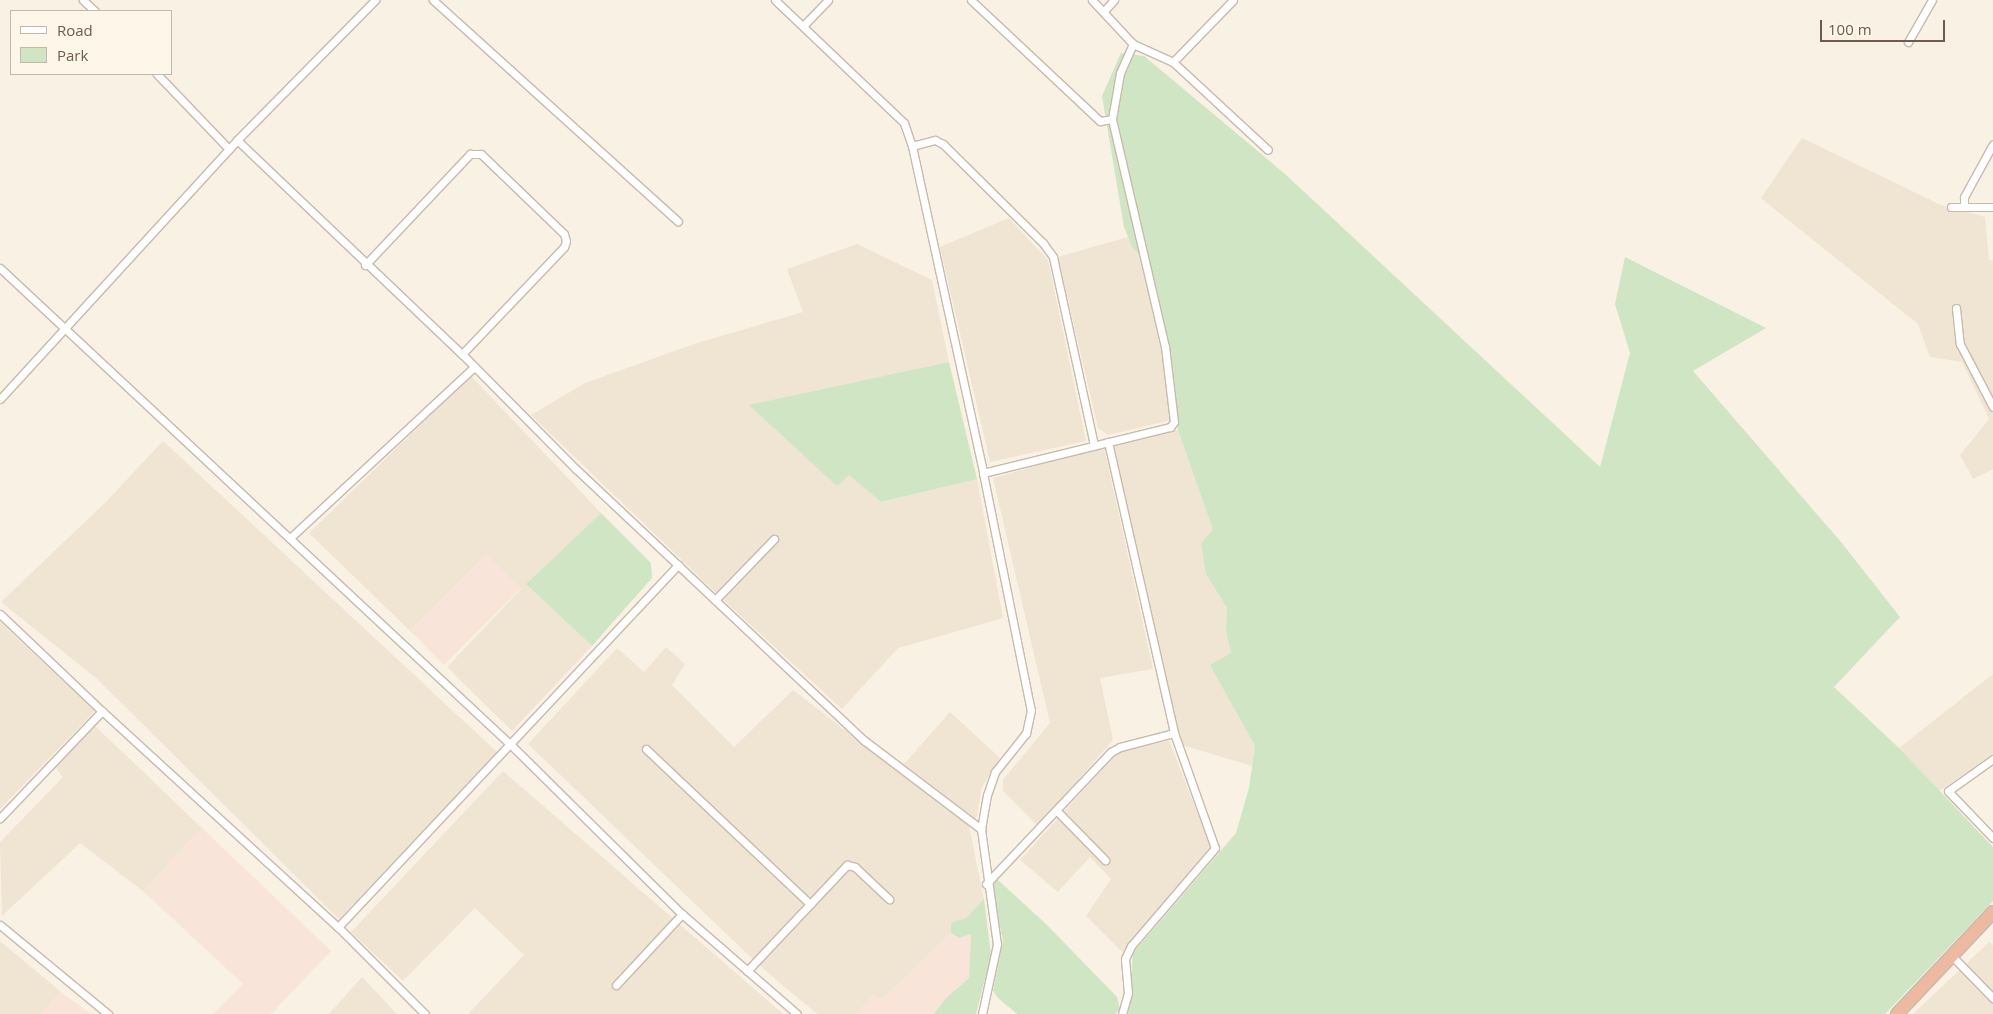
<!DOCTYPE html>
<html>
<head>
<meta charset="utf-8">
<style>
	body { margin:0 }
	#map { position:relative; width:1993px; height:1014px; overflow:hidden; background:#f9f2e4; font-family:"Open Sans",sans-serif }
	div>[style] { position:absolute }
	.residential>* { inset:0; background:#f0e4d3 }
	.commercial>* { inset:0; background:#f8e4d9; transform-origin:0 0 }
	.green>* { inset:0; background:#cfe5c4 }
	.roads { filter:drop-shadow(1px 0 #c8baac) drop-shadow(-1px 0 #c8baac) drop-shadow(0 1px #c8baac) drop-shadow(0 -1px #c8baac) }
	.street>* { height:7px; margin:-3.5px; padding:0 3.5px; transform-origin:3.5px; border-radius:3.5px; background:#fff }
	.highway>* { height:12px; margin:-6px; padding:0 6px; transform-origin:6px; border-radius:6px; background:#edbaa1 }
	span { translate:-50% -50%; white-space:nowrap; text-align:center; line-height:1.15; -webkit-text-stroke:4px #fdf6e9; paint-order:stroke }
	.legend { position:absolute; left:10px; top:10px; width:162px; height:65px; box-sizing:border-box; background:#fdf6e9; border:1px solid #c4b8ab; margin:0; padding:6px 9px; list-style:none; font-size:15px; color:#6e5b4d }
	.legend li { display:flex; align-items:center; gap:10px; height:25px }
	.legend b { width:25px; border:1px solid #c4b8ab }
	.scale { position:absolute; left:1820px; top:20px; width:125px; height:22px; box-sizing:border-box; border:2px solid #6e5b4d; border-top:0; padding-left:6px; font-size:15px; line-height:18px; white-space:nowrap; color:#6e5b4d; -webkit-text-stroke:4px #fdf6e9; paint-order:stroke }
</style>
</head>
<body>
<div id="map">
	<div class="residential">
		<i style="clip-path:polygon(1802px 138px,1941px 205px,1985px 217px,1989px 260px,1993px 261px,1993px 469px,1973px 479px,1960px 455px,1989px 419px,1962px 362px,1930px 357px,1918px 324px,1761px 198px)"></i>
		<i style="clip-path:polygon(1009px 218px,1048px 260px,1086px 441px,990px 462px,940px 247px)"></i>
		<i style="clip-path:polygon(1128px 237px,1132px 247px,1150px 266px,1168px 344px,1176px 419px,1108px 435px,1098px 428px,1058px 257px)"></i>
		<i style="clip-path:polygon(857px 244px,932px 280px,949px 362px,905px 372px,837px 486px,849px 474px,881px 502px,977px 479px,1003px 618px,898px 648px,842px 709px,715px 592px,531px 415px,585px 383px,694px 344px,803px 312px,787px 269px)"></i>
		<i style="clip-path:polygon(471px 376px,601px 513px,526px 584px,592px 646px,512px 731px,447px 667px,521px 589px,486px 555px,412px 633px,309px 533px)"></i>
		<i style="clip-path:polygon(1178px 430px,1213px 530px,1206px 574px,1227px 608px,1226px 631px,1231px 653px,1210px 665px,1255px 746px,1252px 766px,1182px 745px,1173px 709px,1114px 445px)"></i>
		<i style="clip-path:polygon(163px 441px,498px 753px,339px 919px,96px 678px,1px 602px,105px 503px)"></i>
		<i style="clip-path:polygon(1104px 447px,1153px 669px,1100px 678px,1113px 740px,1038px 826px,1003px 791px,1003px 780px,1050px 723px,993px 478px)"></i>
		<i style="clip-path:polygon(0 622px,95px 711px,0 809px)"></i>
		<i style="clip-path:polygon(666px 647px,685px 664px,672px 685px,734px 747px,793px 690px,969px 826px,984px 899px,966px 918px,952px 923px,951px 933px,881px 1000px,874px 995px,856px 1014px,817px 1014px,760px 966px,528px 744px,617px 648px,644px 672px)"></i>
		<i style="clip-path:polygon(1993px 674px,1993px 754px,1939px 791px,1899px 748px)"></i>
		<i style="clip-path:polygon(950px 712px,1000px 758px,982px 787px,976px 819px,904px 764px)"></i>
		<i style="clip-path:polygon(95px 726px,202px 828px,143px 891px,80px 843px,2px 916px,0 842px,63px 777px,54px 766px)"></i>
		<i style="clip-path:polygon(1169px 741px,1211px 847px,1123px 953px,1086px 916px,1111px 879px,1090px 857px,1058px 892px,1020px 860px,1120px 750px)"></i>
		<i style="clip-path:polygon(503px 771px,783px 1014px,468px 1014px,524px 955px,475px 908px,403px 981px,351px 932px)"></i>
		<i style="clip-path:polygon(0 941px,61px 992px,41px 1014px,0 1014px)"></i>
		<i style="clip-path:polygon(1989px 942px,1993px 945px,1993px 1014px,1913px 1014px)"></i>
		<i style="clip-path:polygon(362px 977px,397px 1014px,329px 1014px)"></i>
	</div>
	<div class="commercial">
		<i style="left:486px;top:554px;width:49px;height:108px;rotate:45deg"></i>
		<i style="clip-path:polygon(202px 828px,331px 951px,271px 1014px,213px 1014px,243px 984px,143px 891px)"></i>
		<i style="clip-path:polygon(951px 933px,959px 938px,971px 933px,969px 978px,945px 999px,934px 1014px,856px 1014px,874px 995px,881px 1000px)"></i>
		<i style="clip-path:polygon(61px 992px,91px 1014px,41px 1014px)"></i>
	</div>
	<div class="green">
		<i style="clip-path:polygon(1121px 53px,1144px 56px,1285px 174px,1600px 467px,1630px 353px,1615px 304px,1625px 257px,1766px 328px,1693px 371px,1841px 542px,1900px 617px,1834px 687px,1899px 748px,1993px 847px,1993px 901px,1885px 1014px,1128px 1014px,1133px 953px,1236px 833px,1249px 788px,1255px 746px,1210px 665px,1231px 653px,1226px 631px,1227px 608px,1206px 574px,1201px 543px,1213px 530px,1178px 430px,1168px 344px,1150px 266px,1132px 247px,1124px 227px,1102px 96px)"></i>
		<i style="clip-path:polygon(949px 362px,977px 479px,881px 502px,849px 475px,837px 486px,749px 405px)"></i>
		<i style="clip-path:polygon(601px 513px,651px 563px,652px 578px,592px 646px,526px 584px)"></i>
		<i style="clip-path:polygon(997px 879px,1046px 924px,1117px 997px,1120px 1009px,1115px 1014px,1017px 1014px,998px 998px,993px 991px,1003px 940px,990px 886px)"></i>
		<i style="clip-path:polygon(984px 899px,991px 955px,976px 1014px,934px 1014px,945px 999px,969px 978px,971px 934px,959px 938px,951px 933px,951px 923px,966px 918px)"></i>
	</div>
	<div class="roads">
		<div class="street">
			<i style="left:83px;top:0;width:16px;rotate:43deg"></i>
			<i style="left:433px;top:0;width:330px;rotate:42.1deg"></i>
			<i style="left:775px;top:0;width:178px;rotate:43.6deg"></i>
			<i style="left:904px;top:123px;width:24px;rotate:71deg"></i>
			<i style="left:912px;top:146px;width:335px;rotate:77.7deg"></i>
			<i style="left:983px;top:473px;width:242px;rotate:78.6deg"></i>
			<i style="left:1031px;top:710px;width:24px;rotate:102deg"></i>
			<i style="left:1026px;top:733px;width:50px;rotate:128.5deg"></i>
			<i style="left:995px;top:772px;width:24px;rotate:109deg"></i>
			<i style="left:987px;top:795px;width:35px;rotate:100deg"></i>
			<i style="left:981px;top:829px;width:116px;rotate:82.1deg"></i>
			<i style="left:997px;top:944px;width:72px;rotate:102.1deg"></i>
			<i style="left:971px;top:0;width:177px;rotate:43.2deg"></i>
			<i style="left:1100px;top:121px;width:12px;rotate:-9deg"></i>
			<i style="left:1092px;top:0;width:60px;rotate:47deg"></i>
			<i style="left:1133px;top:44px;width:44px;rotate:24.2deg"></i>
			<i style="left:1173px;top:62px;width:129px;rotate:42.8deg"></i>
			<i style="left:1104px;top:11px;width:15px;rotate:-48deg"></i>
			<i style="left:803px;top:26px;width:36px;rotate:-46deg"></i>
			<i style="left:1908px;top:42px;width:48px;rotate:-60.3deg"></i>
			<i style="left:1173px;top:62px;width:86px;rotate:-45.9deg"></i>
			<i style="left:157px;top:74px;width:104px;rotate:46.2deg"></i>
			<i style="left:237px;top:140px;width:311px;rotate:43.6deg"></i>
			<i style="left:462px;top:354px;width:162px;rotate:45.3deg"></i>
			<i style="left:576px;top:469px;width:397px;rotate:43.3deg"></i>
			<i style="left:865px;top:741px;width:146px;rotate:37.2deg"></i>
			<i style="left:912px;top:146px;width:24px;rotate:-15deg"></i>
			<i style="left:935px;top:140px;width:9px;rotate:27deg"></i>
			<i style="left:943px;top:144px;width:141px;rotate:44.7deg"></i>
			<i style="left:1043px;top:243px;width:17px;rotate:54deg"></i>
			<i style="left:1053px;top:257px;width:192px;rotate:77.7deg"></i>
			<i style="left:1964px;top:206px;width:9px;rotate:-90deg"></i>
			<i style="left:1964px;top:197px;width:60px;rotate:-61.3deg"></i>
			<i style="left:1951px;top:207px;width:42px"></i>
			<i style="left:365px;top:265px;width:153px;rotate:-46.6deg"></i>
			<i style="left:470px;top:154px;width:11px"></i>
			<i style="left:481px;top:154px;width:115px;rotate:43.9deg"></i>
			<i style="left:564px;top:234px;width:7px;rotate:74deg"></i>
			<i style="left:566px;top:241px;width:6px;rotate:108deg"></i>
			<i style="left:564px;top:247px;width:148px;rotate:133.6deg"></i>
			<i style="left:0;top:268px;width:699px;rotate:43.03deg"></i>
			<i style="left:511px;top:745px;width:240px;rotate:44.7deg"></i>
			<i style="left:682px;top:914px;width:152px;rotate:41deg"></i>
			<i style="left:1956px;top:308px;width:36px;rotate:84deg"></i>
			<i style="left:1960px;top:344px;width:71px;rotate:62.4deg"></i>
			<i style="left:0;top:399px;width:351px;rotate:-47.5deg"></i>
			<i style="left:237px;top:140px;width:197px;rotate:-45.4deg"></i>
			<i style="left:1108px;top:442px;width:298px;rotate:77.2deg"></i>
			<i style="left:1174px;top:733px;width:122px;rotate:70.4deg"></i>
			<i style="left:1215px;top:848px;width:129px;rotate:130.6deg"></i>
			<i style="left:1131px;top:946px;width:14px;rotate:115deg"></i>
			<i style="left:1125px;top:959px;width:34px;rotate:85deg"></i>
			<i style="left:1128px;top:993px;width:22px;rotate:106deg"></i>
			<i style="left:983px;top:473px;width:193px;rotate:-13.8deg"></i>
			<i style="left:1170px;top:427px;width:6px;rotate:-51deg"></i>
			<i style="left:1174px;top:422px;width:76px;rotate:-96.8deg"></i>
			<i style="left:1165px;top:347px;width:234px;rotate:-103.1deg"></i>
			<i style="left:1112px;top:119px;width:47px;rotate:-80.1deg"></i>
			<i style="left:1120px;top:73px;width:32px;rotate:-66deg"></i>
			<i style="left:290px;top:538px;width:250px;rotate:-42.9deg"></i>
			<i style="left:715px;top:600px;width:85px;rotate:-46deg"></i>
			<i style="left:0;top:614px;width:141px;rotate:43.6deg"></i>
			<i style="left:102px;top:711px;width:148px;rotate:133.6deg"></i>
			<i style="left:102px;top:711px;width:320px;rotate:42.5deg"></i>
			<i style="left:338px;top:927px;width:123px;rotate:45deg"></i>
			<i style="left:646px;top:749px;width:226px;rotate:43.4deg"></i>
			<i style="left:1993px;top:759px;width:55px;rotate:144.6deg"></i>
			<i style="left:1948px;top:791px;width:65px;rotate:46.2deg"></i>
			<i style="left:1057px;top:811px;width:69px;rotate:45.6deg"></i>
			<i style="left:986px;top:884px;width:182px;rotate:-46.6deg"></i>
			<i style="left:1111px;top:752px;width:10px;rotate:-29deg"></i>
			<i style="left:1120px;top:747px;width:56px;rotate:-14.5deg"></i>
			<i style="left:0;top:925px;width:140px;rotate:39.5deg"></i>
			<i style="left:338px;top:927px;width:497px;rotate:-46.8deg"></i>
			<i style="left:1952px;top:956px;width:59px;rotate:45.7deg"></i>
			<i style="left:747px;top:971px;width:146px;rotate:-46.7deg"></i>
			<i style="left:847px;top:865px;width:8px;rotate:14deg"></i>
			<i style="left:855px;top:867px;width:47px;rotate:43.3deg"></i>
			<i style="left:616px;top:985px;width:97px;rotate:-47.1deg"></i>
		</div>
		<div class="highway">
			<i style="left:1897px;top:1014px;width:140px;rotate:-46.7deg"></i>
		</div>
	</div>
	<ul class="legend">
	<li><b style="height:6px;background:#fff"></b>Road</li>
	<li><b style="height:14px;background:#cfe5c4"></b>Park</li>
	</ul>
	<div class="scale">100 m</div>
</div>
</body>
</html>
